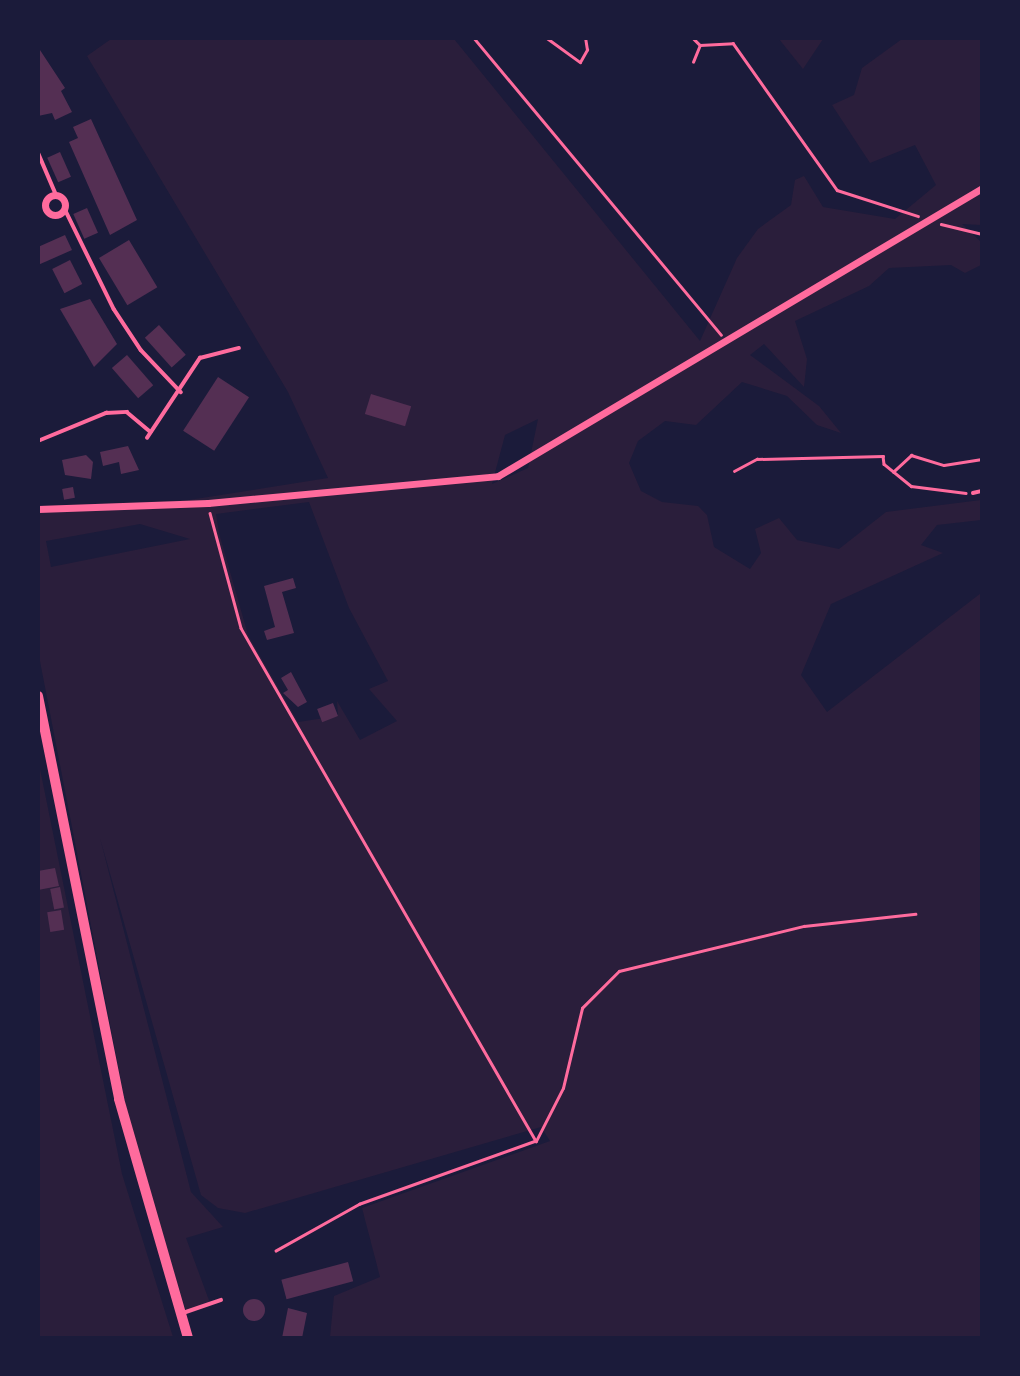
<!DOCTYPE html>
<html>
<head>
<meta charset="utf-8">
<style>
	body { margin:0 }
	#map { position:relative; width:1020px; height:1376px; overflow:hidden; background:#1b1b3a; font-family:"Sofia Sans Condensed",sans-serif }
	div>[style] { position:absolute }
	.green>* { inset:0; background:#2a1e3b }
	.building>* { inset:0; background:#542f53; transform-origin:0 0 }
	.round { border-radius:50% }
	.path>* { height:2.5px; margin:-1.25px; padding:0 1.25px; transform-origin:1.25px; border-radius:1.25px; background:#ff6b9d }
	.service>* { height:3.5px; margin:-1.75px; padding:0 1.75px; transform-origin:1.75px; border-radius:1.75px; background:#ff6b9d }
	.minor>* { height:7px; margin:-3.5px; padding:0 3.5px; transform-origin:3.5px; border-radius:3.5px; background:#ff6b9d }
	.minor>.ring { margin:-3.5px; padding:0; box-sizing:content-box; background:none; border:7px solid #ff6b9d; border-radius:50% }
	.secondary>* { height:10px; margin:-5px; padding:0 5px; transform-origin:5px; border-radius:5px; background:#ff6b9d }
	span { translate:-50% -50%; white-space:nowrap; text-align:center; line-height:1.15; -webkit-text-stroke:5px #1b1b3a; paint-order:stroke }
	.frame { position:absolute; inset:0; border:40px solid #1b1b3a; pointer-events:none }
</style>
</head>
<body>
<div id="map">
	<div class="green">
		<i style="clip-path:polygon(evenodd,111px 39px,454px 39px,700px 341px,737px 258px,758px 229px,791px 205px,795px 180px,804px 176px,823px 207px,895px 219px,936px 185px,915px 145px,870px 163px,832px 105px,854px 95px,862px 68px,902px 39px,981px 39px,981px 225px,962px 224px,981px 242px,981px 265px,965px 273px,951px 265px,889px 268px,869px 286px,795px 321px,807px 359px,804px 387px,764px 344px,750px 355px,819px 406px,841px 433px,817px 425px,787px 396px,742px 382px,696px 425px,665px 421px,638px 441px,629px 463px,641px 491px,662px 502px,698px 506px,707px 515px,714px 547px,750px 569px,761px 553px,755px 529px,779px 518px,797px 540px,839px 549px,886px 512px,981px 500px,981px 520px,937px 525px,921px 545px,943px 553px,831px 604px,801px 675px,827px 712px,981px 593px,981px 1337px,330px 1337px,334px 1296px,380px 1277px,362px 1208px,550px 1141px,541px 1127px,245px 1213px,218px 1208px,201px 1195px,100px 838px,191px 1192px,223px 1227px,186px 1238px,210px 1303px,186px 1311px,132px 1138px,39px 656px,38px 506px,189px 500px,328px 478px,288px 392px,87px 56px,111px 39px,538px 419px,528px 468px,492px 484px,505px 435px,538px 419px,111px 39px,309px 502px,349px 608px,388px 681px,369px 689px,397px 721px,360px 740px,337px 701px,338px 716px,298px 722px,248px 635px,219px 533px,216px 514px,309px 502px,111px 39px,140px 524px,190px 539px,51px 567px,46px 541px,140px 524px)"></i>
		<i style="clip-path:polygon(779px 39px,823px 39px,803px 69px)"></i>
		<i style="clip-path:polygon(38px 759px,122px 1174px,173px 1337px,39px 1337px)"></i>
	</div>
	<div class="building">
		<i style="clip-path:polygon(38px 47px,65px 88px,61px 91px,72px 112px,55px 120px,52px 113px,38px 116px)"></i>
		<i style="clip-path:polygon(91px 119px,137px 220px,110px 235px,69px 142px,78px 138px,73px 127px)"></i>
		<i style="left:60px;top:152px;width:27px;height:14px;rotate:66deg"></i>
		<i style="left:87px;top:208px;width:27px;height:15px;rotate:66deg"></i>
		<i style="clip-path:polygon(65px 235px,72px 250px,38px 265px,38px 247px)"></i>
		<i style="left:129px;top:240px;width:55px;height:35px;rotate:59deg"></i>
		<i style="left:70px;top:260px;width:27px;height:20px;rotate:63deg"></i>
		<i style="clip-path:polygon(90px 299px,117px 344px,94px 367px,60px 309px)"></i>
		<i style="left:159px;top:325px;width:40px;height:19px;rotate:48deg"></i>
		<i style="left:127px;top:355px;width:40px;height:20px;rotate:49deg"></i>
		<i style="left:218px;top:377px;width:37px;height:64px;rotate:33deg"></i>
		<i style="left:371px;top:394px;width:42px;height:21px;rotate:17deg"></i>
		<i style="clip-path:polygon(128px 446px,139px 470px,121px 474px,119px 462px,103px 466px,100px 452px)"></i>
		<i style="clip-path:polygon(86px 455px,93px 462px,91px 479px,65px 475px,62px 460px)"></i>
		<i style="left:73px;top:487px;width:11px;height:11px;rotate:80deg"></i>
		<i style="clip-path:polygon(293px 578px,296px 588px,282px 592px,294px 633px,267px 640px,264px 631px,275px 627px,264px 586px)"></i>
		<i style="clip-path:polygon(291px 672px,307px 702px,298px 707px,283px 693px,288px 690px,281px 678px)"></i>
		<i style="left:333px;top:703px;width:14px;height:17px;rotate:69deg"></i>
		<i style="clip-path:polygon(55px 868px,59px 886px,38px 890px,38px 871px)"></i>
		<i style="left:60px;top:887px;width:21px;height:10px;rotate:79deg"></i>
		<i style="left:61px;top:910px;width:20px;height:14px;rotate:81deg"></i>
		<i style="left:348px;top:1262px;width:20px;height:69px;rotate:75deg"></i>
		<i class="round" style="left:243px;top:1299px;width:22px;height:22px"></i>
		<i style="clip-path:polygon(288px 1308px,307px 1313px,302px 1338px,282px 1338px)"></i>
	</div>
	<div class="path">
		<i style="left:474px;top:38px;width:386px;rotate:50.2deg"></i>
		<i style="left:547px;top:38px;width:41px;rotate:36deg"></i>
		<i style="left:580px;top:62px;width:14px;rotate:-60deg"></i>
		<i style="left:587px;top:50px;width:12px;rotate:-99deg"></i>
		<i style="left:693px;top:38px;width:10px;rotate:45deg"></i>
		<i style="left:693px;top:62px;width:18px;rotate:-68deg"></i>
		<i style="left:700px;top:45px;width:33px;rotate:-3deg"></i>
		<i style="left:733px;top:43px;width:180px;rotate:54.7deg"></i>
		<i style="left:837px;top:190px;width:85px;rotate:17.8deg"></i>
		<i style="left:941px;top:224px;width:42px;rotate:13.7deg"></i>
		<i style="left:734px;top:471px;width:26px;rotate:-28deg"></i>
		<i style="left:757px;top:459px;width:126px;rotate:-1.4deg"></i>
		<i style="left:883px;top:456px;width:8px;rotate:83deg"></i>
		<i style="left:884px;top:464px;width:35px;rotate:39deg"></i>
		<i style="left:911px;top:486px;width:55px;rotate:7.3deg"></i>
		<i style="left:893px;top:472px;width:25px;rotate:-43deg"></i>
		<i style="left:911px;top:455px;width:34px;rotate:17deg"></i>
		<i style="left:944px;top:465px;width:38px;rotate:-9deg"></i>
		<i style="left:210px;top:513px;width:119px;rotate:74.9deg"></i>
		<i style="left:241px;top:628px;width:592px;rotate:60.1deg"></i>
		<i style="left:536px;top:1141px;width:187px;rotate:160.3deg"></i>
		<i style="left:360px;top:1204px;width:96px;rotate:150.8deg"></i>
		<i style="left:536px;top:1141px;width:59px;rotate:-63deg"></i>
		<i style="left:563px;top:1088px;width:82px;rotate:-76.6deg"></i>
		<i style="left:582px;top:1008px;width:52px;rotate:-45deg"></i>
		<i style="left:619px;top:971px;width:190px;rotate:-13.7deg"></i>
		<i style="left:804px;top:926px;width:112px;rotate:-6.2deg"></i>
	</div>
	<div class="service">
		<i style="left:38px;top:152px;width:46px;rotate:66.8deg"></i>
		<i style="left:65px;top:209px;width:111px;rotate:63.9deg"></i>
		<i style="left:114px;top:309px;width:49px;rotate:56.6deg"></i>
		<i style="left:141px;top:350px;width:58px;rotate:46.4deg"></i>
		<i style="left:147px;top:438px;width:96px;rotate:-56.5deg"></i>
		<i style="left:200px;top:358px;width:40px;rotate:-14.4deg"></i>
		<i style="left:38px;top:441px;width:74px;rotate:-22.4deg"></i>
		<i style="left:106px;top:413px;width:21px;rotate:-3deg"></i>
		<i style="left:127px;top:412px;width:31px;rotate:40deg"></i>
		<i style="left:973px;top:493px;width:9px;rotate:-13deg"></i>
		<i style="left:183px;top:1313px;width:40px;rotate:-18.9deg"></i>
	</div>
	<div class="minor">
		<i class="ring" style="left:45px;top:195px;width:13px;height:13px"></i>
		<i style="left:38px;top:509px;width:170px;rotate:-2deg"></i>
		<i style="left:208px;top:503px;width:291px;rotate:-5.3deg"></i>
		<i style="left:498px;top:476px;width:563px;rotate:-30.75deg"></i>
	</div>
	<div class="secondary">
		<i style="left:38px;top:696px;width:411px;rotate:78.6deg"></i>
		<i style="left:119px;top:1099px;width:249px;rotate:73.9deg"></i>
	</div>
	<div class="frame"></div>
</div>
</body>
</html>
